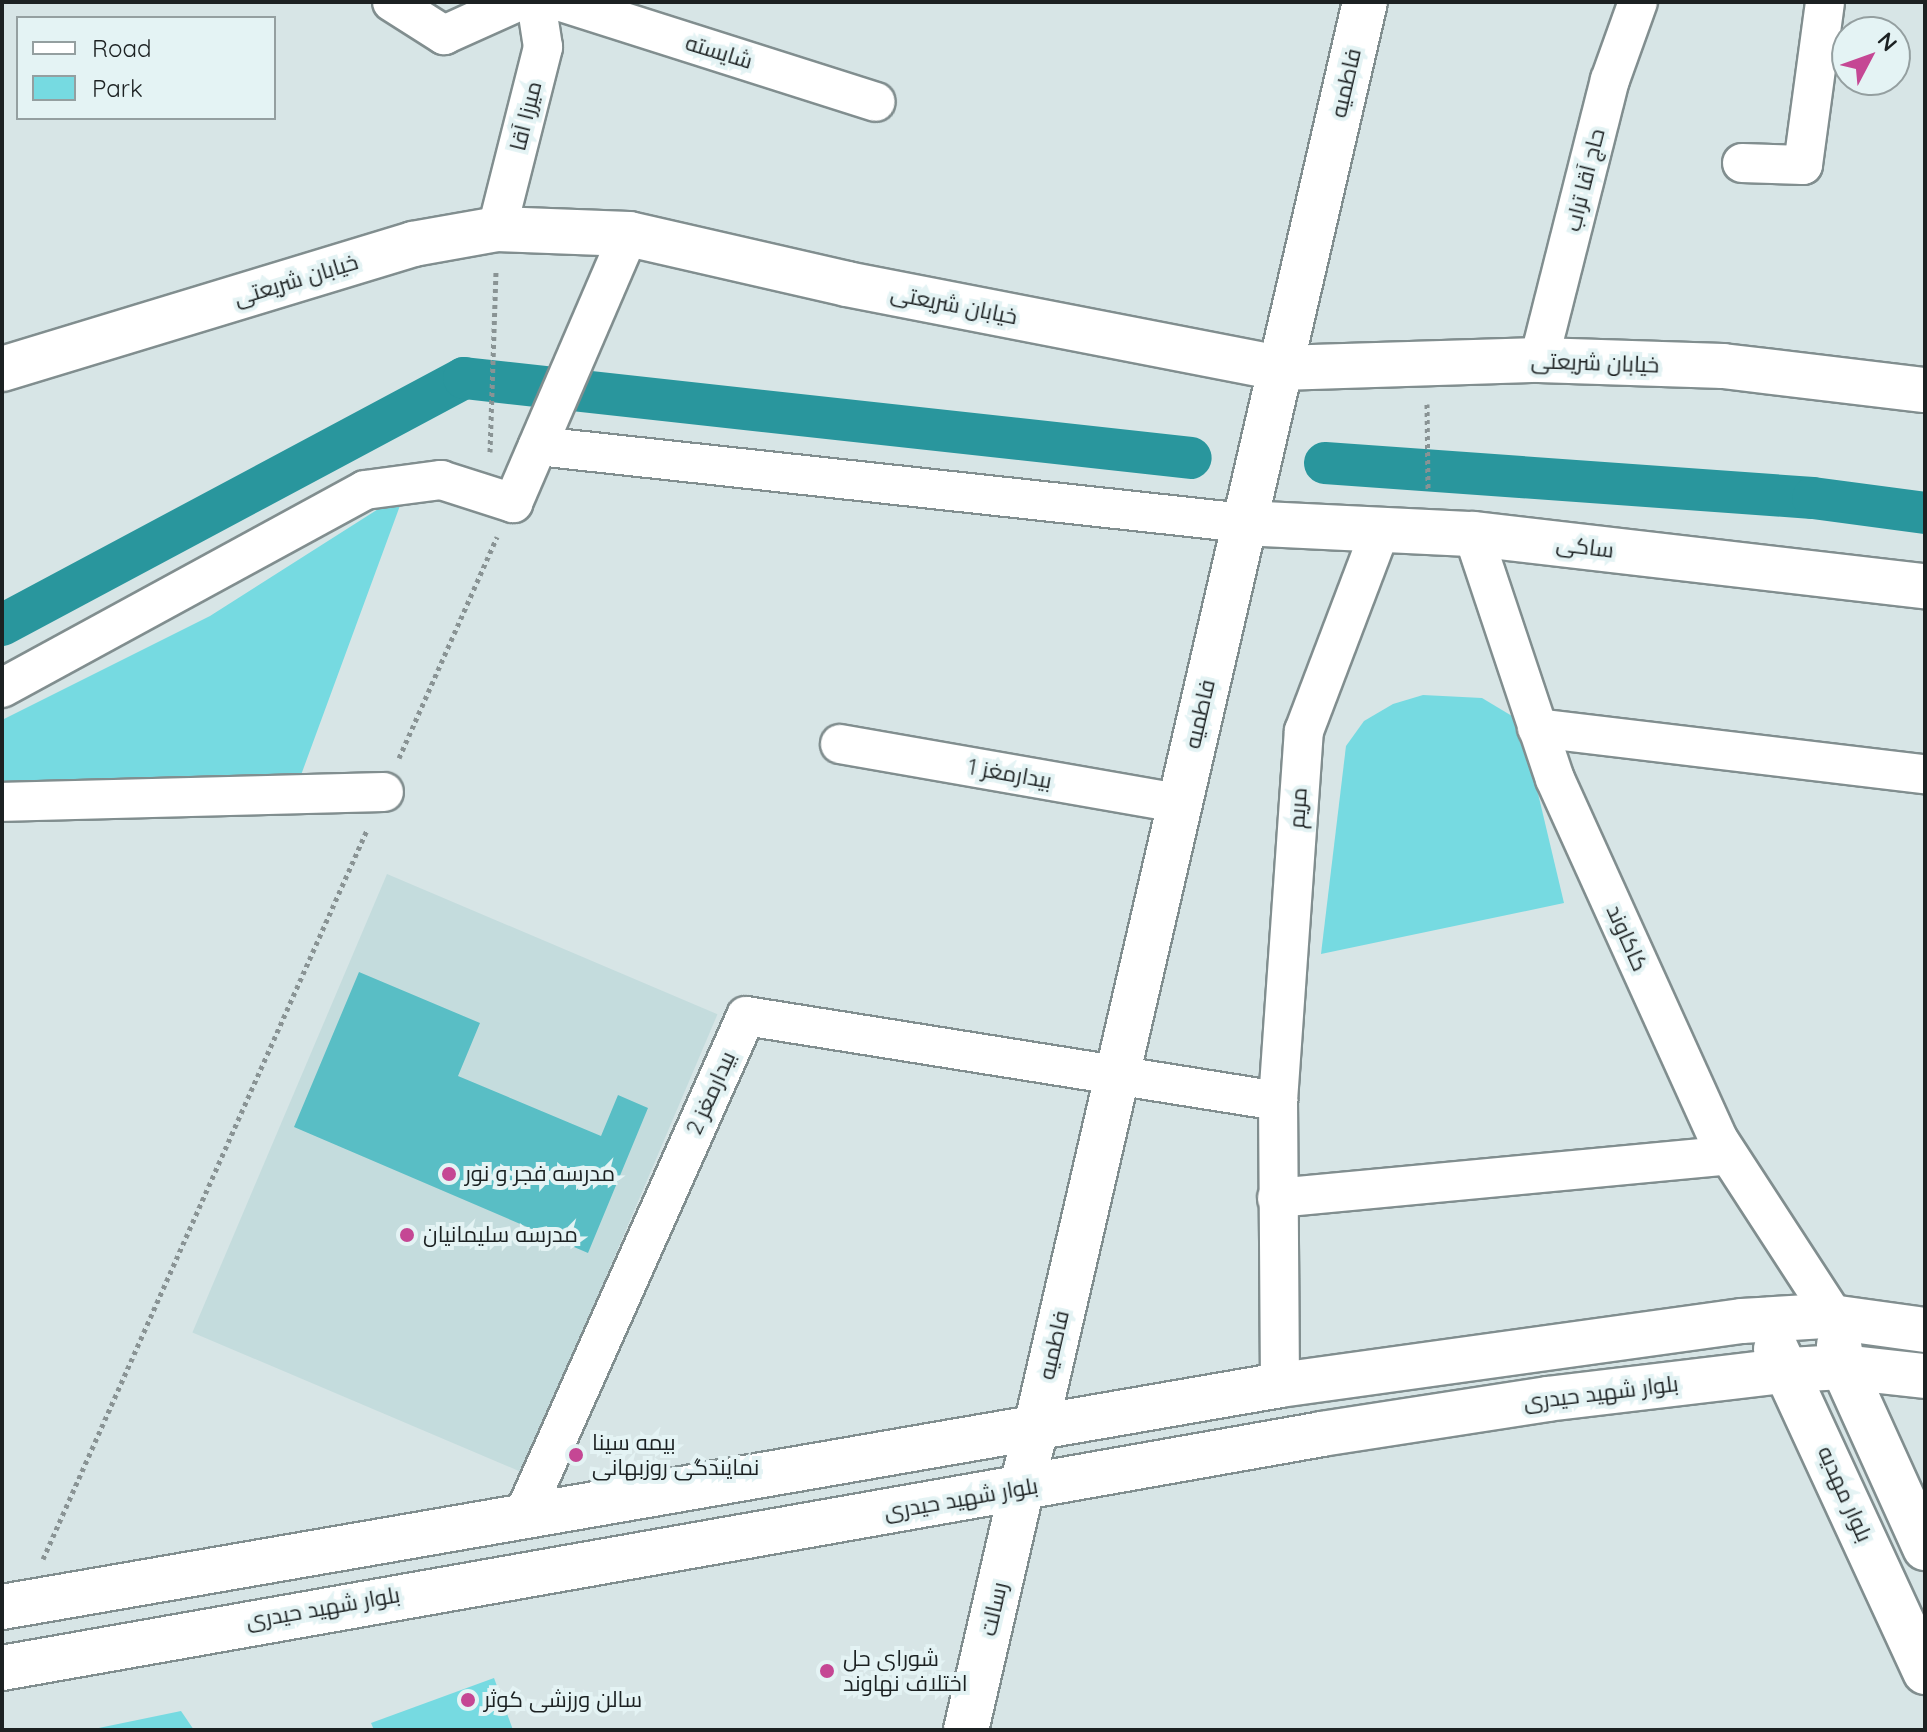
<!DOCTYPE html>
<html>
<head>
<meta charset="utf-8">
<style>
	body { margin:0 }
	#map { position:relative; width:1927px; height:1732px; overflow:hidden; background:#d7e5e6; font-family:Quicksand,Cairo,sans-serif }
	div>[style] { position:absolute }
	.built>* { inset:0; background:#c4dcdd; transform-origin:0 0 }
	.green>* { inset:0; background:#76dae1 }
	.canal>* { height:42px; margin:-21px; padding:0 21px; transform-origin:21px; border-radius:21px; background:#29969d }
	.building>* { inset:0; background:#59bec5 }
	.path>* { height:5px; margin-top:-2.5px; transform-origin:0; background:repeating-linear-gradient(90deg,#899394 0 4px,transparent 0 8px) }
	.roads { filter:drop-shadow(2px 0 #818e8f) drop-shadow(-2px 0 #818e8f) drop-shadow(0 2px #818e8f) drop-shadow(0 -2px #818e8f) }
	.street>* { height:38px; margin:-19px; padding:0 19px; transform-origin:19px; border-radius:19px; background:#fff }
	.secondary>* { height:44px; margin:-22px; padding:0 22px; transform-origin:22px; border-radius:22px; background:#fff }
	.dots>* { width:22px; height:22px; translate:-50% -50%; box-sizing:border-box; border:4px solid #e4f3f4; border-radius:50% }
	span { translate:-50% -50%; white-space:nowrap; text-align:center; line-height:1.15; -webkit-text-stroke:8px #e4f3f4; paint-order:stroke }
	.street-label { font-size:22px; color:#1c2122 }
	.poi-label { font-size:22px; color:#1c2122 }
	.left { translate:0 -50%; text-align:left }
	.frame { position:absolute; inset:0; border:4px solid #1c2122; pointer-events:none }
	.legend { position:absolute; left:16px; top:16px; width:260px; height:104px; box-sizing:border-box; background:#e4f3f4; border:2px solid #949fa0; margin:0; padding:10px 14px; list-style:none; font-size:24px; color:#1c2122 }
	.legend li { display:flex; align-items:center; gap:16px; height:40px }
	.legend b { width:40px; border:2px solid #949fa0 }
	.north { position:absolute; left:1831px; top:16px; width:80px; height:80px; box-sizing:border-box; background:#e4f3f4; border:2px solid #949fa0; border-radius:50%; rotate:49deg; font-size:22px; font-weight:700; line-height:32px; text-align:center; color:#1c2122 }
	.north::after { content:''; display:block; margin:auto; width:28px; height:36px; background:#c54794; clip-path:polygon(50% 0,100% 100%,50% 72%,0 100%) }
</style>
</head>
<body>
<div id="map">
	<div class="built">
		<i style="left:387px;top:874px;width:359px;height:498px;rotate:23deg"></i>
	</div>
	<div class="green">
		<i style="clip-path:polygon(405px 492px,290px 805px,2px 805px,2px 720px,210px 616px)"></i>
		<i style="clip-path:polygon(1423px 695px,1482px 698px,1512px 716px,1527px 747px,1564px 903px,1321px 954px,1346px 746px,1364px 721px,1393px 704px)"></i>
		<i style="clip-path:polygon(494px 1678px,513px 1730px,374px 1730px,371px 1723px)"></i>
		<i style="clip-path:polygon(181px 1711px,194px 1730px,89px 1730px)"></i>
	</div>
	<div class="canal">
		<i style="left:1325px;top:463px;width:489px;rotate:4.1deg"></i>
		<i style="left:1813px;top:498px;width:113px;rotate:7.6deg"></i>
		<i style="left:2px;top:625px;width:524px;rotate:-28.13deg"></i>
		<i style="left:464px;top:378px;width:731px;rotate:6.28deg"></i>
	</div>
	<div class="building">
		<i style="clip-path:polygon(359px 972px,480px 1023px,458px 1076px,601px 1136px,618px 1095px,648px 1108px,588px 1253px,294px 1127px)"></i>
	</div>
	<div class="path">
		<i style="left:1427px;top:404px;width:86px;rotate:89.3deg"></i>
		<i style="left:490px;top:452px;width:182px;rotate:-88.1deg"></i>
		<i style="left:399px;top:758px;width:242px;rotate:-66.1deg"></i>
		<i style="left:43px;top:1559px;width:798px;rotate:-66.04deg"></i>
	</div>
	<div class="roads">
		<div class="street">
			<i style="left:392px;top:2px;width:62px;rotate:32.4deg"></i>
			<i style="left:444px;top:35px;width:80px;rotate:-24.3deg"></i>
			<i style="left:561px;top:2px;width:330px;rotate:17.6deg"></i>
			<i style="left:1742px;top:163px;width:61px;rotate:1.9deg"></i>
			<i style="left:1803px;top:165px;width:164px;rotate:-82.3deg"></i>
			<i style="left:497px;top:229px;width:188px;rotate:-75.8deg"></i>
			<i style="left:543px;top:47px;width:46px;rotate:-98.8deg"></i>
			<i style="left:1539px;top:360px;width:289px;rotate:-75.8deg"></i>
			<i style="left:1610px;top:80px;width:83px;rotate:-70.3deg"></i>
			<i style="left:538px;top:446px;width:710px;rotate:6.22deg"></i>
			<i style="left:1473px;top:534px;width:258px;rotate:71.5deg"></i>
			<i style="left:1555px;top:779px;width:397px;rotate:65.6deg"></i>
			<i style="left:1719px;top:1140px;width:211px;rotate:57deg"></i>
			<i style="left:2px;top:688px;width:413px;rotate:-28.6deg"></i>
			<i style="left:365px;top:490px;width:77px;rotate:-7.5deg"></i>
			<i style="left:441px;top:480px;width:76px;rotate:17.7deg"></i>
			<i style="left:513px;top:503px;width:293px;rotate:-66.7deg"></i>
			<i style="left:1537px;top:728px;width:391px;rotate:6.8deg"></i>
			<i style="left:840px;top:744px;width:344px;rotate:9.9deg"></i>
			<i style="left:2px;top:802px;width:382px;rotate:-1.5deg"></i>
			<i style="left:1277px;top:1198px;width:453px;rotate:-5.4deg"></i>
			<i style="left:1280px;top:1385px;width:284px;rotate:-90.4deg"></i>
			<i style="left:1278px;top:1101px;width:371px;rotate:-86deg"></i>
			<i style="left:1304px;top:731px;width:217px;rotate:-69.2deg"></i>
			<i style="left:524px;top:1514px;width:545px;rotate:-65.97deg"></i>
			<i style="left:746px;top:1016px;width:539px;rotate:9.08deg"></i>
		</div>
		<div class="secondary">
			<i style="left:2px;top:369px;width:430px;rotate:-16.9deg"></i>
			<i style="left:413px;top:244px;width:85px;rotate:-10.1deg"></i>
			<i style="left:497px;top:229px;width:132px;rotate:2.2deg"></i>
			<i style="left:629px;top:234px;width:224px;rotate:12.9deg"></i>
			<i style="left:847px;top:284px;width:441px;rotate:11deg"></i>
			<i style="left:1280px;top:368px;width:259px;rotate:-1.8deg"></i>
			<i style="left:1539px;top:360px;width:184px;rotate:1.9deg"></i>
			<i style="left:1723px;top:366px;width:203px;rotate:6.8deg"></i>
			<i style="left:1244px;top:523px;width:229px;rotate:2.8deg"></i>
			<i style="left:1473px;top:534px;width:455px;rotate:6.6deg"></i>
			<i style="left:1839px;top:1345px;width:22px;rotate:80deg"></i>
			<i style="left:1843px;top:1367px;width:199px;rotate:65.6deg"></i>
			<i style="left:1776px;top:1349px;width:356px;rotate:65.2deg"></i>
			<i style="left:2px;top:1607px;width:1297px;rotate:-9.85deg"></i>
			<i style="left:1280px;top:1385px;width:466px;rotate:-7.9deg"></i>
			<i style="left:1742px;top:1321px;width:82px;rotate:-3.5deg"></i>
			<i style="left:1824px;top:1316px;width:102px;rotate:7.9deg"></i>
			<i style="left:2px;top:1668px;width:1341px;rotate:-10.05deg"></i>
			<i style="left:1322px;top:1434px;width:228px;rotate:-8.8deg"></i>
			<i style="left:1547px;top:1399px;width:244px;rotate:-6.8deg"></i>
			<i style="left:1789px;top:1370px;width:54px;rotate:-3.2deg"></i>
			<i style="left:1843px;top:1367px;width:82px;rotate:6.3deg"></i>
			<i style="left:966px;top:1730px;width:1773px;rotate:-77deg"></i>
		</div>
	</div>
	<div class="dots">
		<i style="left:449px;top:1174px;background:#c54794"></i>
		<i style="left:407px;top:1235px;background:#c54794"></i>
		<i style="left:576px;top:1455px;background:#c54794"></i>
		<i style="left:827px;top:1671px;background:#c54794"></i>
		<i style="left:468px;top:1700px;background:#c54794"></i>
	</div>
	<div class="street-label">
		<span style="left:719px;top:52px;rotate:17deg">شایسته</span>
		<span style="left:1346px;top:83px;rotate:-77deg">فاطمیه</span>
		<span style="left:526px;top:116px;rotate:-76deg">میرزا آقا</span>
		<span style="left:1585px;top:180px;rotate:-76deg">حاج آقا تراب</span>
		<span style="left:296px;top:280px;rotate:-17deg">خیابان شریعتی</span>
		<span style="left:954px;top:305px;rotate:11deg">خیابان شریعتی</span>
		<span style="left:1595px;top:363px;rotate:2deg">خیابان شریعتی</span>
		<span style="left:1585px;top:547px;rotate:7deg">ساکی</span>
		<span style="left:1200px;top:714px;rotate:-77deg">فاطمیه</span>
		<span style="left:1010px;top:774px;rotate:10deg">بیدارمغز 1</span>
		<span style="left:1298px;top:808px;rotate:-86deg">مریم</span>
		<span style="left:1627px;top:938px;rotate:66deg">کاکاوند</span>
		<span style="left:711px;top:1093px;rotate:-66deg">بیدارمغز 2</span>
		<span style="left:1054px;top:1345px;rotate:-77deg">فاطمیه</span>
		<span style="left:1601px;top:1393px;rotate:-7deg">بلوار شهید حیدری</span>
		<span style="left:1845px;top:1494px;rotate:66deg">بلوار مهدیه</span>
		<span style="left:961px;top:1499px;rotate:-10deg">بلوار شهید حیدری</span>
		<span style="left:323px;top:1608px;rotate:-10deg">بلوار شهید حیدری</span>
		<span style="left:994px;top:1609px;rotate:-77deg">رسالت</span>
	</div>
	<div class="poi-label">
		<span class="left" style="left:465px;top:1174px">مدرسه فجر و نور</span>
		<span class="left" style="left:423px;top:1235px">مدرسه سلیمانیان</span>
		<span class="left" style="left:592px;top:1455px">بیمه سینا<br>نمایندگی روزبهانی</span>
		<span class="left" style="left:843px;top:1671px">شورای حل<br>اختلاف نهاوند</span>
		<span class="left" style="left:484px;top:1700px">سالن ورزشی کوثر</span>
	</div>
	<div class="frame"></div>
	<ul class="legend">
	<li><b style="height:10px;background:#fff"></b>Road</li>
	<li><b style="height:22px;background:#76dae1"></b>Park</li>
	</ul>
	<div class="north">N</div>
</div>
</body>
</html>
